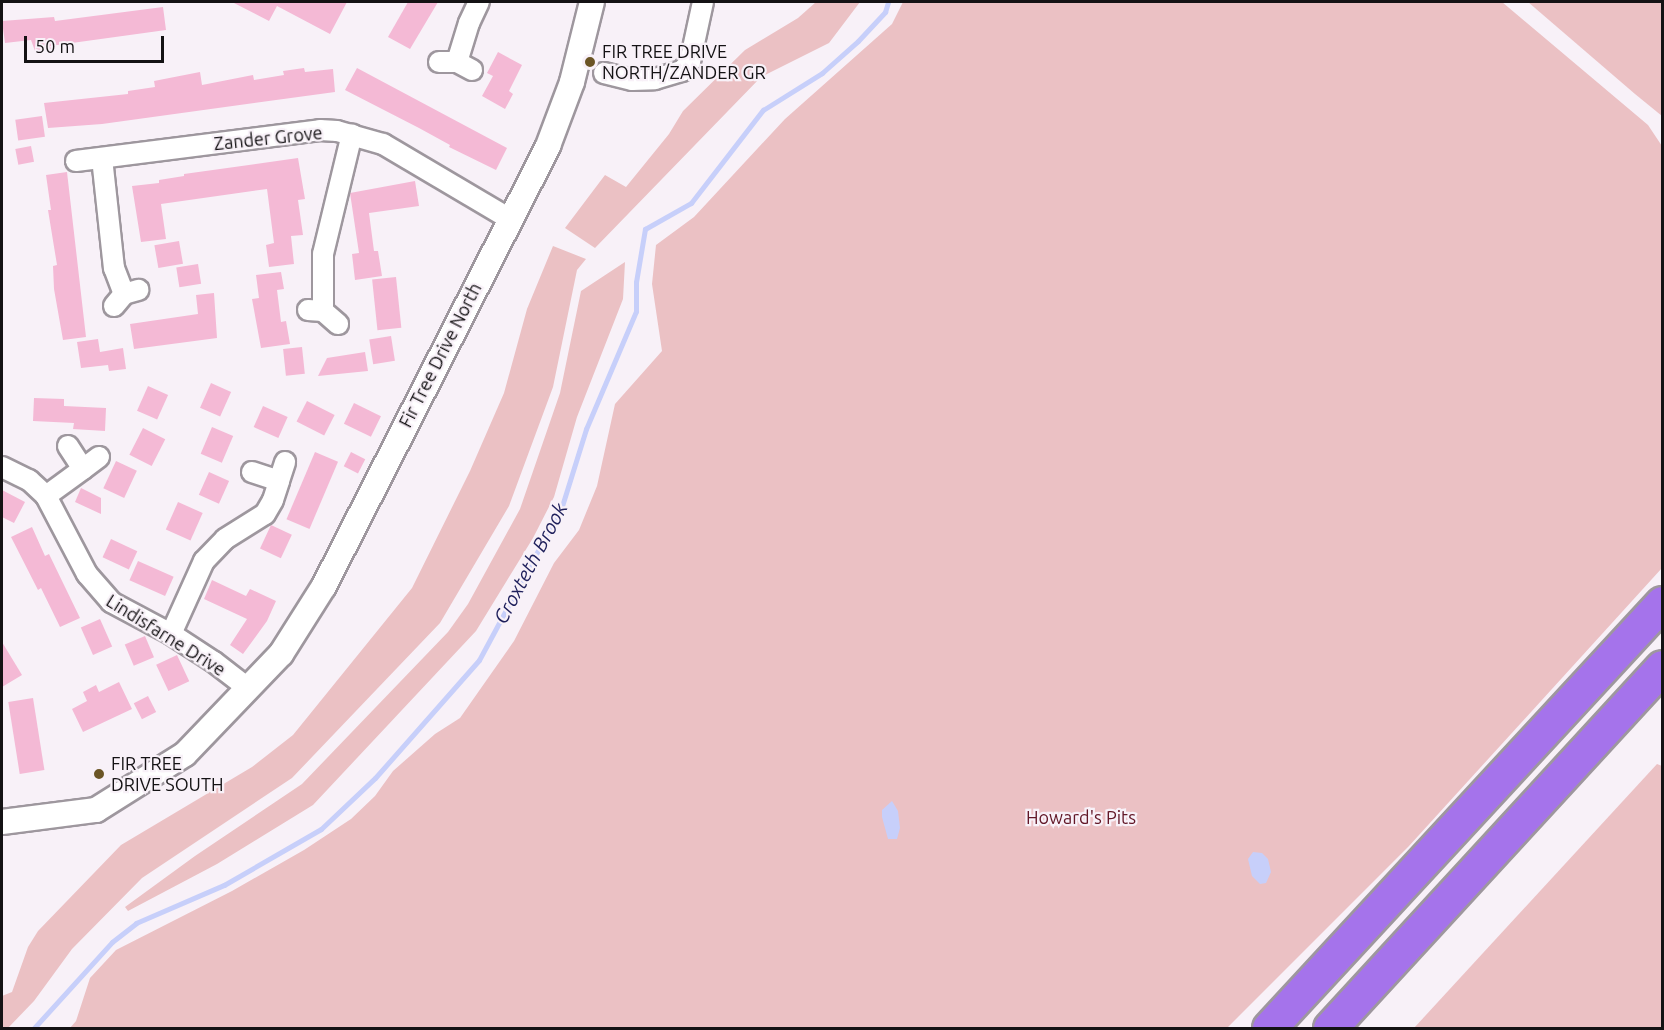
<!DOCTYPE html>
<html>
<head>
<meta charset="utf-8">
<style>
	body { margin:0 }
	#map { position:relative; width:1664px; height:1030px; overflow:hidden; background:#f8f1f8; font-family:Ubuntu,sans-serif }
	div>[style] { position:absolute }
	.green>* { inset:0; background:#ebc1c4 }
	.water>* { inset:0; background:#c7cffa }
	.stream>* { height:5px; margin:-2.5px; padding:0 2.5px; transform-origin:2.5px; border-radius:2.5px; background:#c7cffa }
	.building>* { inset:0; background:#f4b9d5; transform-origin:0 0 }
	.roads { filter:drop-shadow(2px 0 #9e979e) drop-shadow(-2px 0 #9e979e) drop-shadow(0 2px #9e979e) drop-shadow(0 -2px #9e979e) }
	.minor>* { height:20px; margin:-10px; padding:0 10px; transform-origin:10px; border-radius:10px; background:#fff }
	.tertiary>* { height:24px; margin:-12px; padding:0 12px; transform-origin:12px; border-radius:12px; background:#fff }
	.motorway>* { height:33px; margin:-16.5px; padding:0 16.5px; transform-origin:16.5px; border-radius:16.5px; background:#a573eb }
	.dots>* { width:16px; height:16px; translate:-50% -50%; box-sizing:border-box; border:3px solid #f8f1f8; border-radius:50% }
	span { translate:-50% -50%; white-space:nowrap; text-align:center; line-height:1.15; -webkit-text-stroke:4.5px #f8f1f8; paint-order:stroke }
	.poi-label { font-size:18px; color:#141214 }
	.left { translate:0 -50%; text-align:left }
	.street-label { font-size:18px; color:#141214 }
	.park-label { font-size:18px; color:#621727 }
	.water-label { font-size:20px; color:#1e1f5b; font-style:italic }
	.frame { position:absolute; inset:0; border:3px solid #141214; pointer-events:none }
	.scale { position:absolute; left:24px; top:36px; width:140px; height:27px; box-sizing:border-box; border:3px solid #141214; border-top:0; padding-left:8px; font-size:18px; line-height:21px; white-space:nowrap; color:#141214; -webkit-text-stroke:4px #f8f1f8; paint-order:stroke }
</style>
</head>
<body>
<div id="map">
	<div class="green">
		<i style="clip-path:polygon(816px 2px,860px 2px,829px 43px,761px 77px,595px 248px,565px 228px,605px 175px,626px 187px,669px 134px,683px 111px,745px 50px,798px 18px)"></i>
		<i style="clip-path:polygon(903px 2px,1502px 2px,1648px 125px,1662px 146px,1662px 568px,1409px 846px,1227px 1028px,70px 1028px,76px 1021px,90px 978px,116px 950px,232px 891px,304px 850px,351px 819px,375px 796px,393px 771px,435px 734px,460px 718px,514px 641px,554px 563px,579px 530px,597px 486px,615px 404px,662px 351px,652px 284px,656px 245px,694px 217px,785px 119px,892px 24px)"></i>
		<i style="clip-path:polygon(1528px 2px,1662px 2px,1662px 116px,1635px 94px)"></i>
		<i style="clip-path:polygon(553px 246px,586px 259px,577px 270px,553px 387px,509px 506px,440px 623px,292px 778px,142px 878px,72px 949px,34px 1001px,8px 1028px,2px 1028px,2px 996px,12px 992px,28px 947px,38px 931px,121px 845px,252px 767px,293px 735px,412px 588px,470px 471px,504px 393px,527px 309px)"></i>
		<i style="clip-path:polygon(625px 262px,623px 299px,577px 417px,554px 497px,533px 538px,476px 631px,313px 805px,217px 864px,128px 911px,125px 907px,195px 856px,302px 784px,448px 632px,468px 604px,520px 509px,560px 393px,581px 291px)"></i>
		<i style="clip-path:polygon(1657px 764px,1662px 766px,1662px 1028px,1414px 1028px)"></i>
	</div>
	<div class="water">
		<i style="clip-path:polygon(892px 801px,898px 811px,900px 828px,897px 839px,888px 839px,882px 817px,882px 810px)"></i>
		<i style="clip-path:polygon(1253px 852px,1262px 853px,1268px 859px,1271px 872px,1266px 883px,1260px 884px,1252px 876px,1248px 859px)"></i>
	</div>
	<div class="stream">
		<i style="left:34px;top:1028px;width:116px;rotate:-47.8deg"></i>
		<i style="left:112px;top:942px;width:31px;rotate:-38deg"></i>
		<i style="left:136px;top:923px;width:96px;rotate:-23.4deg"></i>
		<i style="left:224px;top:885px;width:112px;rotate:-30deg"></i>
		<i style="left:321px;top:829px;width:74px;rotate:-43.4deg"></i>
		<i style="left:375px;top:778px;width:157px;rotate:-48.6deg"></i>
		<i style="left:479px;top:660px;width:175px;rotate:-61.7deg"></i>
		<i style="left:562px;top:506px;width:81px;rotate:-72.7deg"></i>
		<i style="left:586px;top:429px;width:128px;rotate:-67deg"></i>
		<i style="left:636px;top:311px;width:29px;rotate:-90deg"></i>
		<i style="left:636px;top:282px;width:54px;rotate:-80.4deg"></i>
		<i style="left:645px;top:229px;width:53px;rotate:-29.5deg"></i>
		<i style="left:691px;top:203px;width:118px;rotate:-52.3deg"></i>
		<i style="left:763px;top:110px;width:70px;rotate:-32.1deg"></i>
		<i style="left:822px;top:73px;width:48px;rotate:-41.6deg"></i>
		<i style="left:858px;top:41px;width:40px;rotate:-47deg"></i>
		<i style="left:885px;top:12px;width:10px;rotate:-73deg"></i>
	</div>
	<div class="building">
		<i style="clip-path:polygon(232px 2px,347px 2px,330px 34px,277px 6px,269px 21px)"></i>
		<i style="clip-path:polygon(408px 2px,438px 2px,410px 49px,388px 37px)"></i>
		<i style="clip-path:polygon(163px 7px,166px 30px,50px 46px,51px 49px,35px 51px,31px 40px,5px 43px,2px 21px,54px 17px,55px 21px)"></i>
		<i style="clip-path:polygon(498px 52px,522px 65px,509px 91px,513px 94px,505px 109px,482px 96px,493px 76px,487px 73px)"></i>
		<i style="clip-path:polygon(304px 68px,305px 72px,333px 69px,335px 92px,102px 124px,48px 128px,44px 103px,128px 94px,128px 91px,155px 87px,154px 81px,200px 72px,202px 85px,253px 75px,254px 80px,284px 75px,283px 71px)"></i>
		<i style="clip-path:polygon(357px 68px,507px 148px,496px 170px,449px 147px,450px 145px,419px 128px,345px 90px)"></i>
		<i style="left:42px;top:116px;width:21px;height:27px;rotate:82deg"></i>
		<i style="left:31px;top:146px;width:16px;height:16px;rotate:79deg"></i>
		<i style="clip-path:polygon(298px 158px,305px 199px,298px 200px,303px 235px,291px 236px,294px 264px,269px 267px,266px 245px,274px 243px,267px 189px,161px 204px,166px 239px,141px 242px,132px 186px,159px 183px,159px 180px,184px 176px,184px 174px)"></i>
		<i style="clip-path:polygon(67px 172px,86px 337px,63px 340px,54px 289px,53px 266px,57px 265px,48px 210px,51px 210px,46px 175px)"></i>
		<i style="clip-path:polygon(415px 181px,419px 206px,369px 213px,374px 251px,378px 251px,382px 276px,355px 280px,352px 254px,359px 253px,350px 193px)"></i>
		<i style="left:179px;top:241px;width:23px;height:25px;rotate:80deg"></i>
		<i style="left:198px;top:264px;width:20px;height:22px;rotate:81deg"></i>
		<i style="clip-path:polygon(281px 272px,284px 289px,277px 290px,281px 322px,286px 321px,290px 344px,261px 348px,252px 299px,259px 298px,256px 275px)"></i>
		<i style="left:396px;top:277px;width:51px;height:24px;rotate:84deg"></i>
		<i style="clip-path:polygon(214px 293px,217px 338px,134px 349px,130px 324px,198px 314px,196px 295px)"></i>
		<i style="left:391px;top:336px;width:25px;height:22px;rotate:81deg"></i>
		<i style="clip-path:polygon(98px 339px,100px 352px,123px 348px,126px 369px,109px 371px,108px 365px,81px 368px,77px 342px)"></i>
		<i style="left:302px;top:347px;width:27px;height:19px;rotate:84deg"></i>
		<i style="clip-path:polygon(365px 352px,368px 371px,318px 376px,327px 358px)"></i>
		<i style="left:211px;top:383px;width:22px;height:27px;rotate:24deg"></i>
		<i style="left:148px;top:386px;width:22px;height:27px;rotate:24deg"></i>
		<i style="clip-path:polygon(34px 398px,64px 399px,64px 406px,106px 408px,105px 431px,73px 429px,74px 423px,33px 421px)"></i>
		<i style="left:307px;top:401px;width:31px;height:23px;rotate:27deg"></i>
		<i style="left:354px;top:403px;width:30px;height:23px;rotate:26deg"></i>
		<i style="left:263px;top:406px;width:27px;height:23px;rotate:24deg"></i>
		<i style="left:212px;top:427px;width:23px;height:29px;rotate:23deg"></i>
		<i style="left:143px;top:428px;width:25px;height:30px;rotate:27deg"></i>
		<i style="left:315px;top:452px;width:25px;height:73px;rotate:23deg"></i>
		<i style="left:351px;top:452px;width:16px;height:16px;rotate:27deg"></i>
		<i style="left:116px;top:461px;width:23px;height:30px;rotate:25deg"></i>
		<i style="left:209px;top:472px;width:22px;height:25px;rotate:24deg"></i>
		<i style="clip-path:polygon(81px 488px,101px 498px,101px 514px,75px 502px)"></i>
		<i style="clip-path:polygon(2px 490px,25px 502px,14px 523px,2px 517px)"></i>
		<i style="left:178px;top:502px;width:27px;height:30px;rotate:24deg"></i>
		<i style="left:271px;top:525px;width:23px;height:26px;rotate:25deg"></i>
		<i style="clip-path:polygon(32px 527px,45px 556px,49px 554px,80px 618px,60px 627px,41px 588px,38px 590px,11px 537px)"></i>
		<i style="left:111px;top:539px;width:29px;height:20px;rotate:25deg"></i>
		<i style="left:138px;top:561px;width:39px;height:21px;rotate:24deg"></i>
		<i style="clip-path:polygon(212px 580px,246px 596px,250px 589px,276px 601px,267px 621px,243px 654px,230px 645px,247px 619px,204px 599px)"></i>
		<i style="left:100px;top:619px;width:30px;height:21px;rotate:66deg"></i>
		<i style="left:145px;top:636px;width:23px;height:22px;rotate:67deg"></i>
		<i style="clip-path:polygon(2px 642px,22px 675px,2px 687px)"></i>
		<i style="left:177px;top:655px;width:29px;height:23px;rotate:65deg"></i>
		<i style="clip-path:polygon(119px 682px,132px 709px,83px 732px,72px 709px,87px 701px,83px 692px,96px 685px,99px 692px)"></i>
		<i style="left:148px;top:696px;width:18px;height:16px;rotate:63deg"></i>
		<i style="left:33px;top:698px;width:73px;height:25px;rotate:81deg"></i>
	</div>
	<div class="roads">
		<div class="minor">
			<i style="left:439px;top:62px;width:18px"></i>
			<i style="left:457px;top:62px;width:17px;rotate:28deg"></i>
			<i style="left:457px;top:62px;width:41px;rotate:-72.9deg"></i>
			<i style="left:469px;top:23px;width:23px;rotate:-65deg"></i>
			<i style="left:604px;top:73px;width:29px;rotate:14deg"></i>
			<i style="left:632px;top:80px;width:23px;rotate:-2deg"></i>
			<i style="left:655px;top:79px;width:28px;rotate:-17deg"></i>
			<i style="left:682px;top:71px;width:12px;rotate:-48deg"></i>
			<i style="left:690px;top:62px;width:61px;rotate:-77.8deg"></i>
			<i style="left:102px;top:158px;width:111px;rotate:83.8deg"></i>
			<i style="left:114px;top:268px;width:28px;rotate:69deg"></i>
			<i style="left:76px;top:161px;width:246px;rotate:-7.2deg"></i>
			<i style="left:320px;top:130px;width:17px;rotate:3deg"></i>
			<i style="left:337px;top:131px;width:48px;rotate:15.8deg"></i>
			<i style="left:383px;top:144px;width:147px;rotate:30.6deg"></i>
			<i style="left:114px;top:306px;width:16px;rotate:-50deg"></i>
			<i style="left:124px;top:294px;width:15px;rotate:-16deg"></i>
			<i style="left:308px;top:310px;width:15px;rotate:4deg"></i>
			<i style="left:323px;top:311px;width:20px;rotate:41deg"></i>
			<i style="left:323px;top:311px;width:57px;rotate:-90deg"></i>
			<i style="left:323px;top:254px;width:123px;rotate:-76.4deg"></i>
			<i style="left:68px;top:446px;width:27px;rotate:57deg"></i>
			<i style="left:83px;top:469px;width:20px;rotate:-37deg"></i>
			<i style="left:2px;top:467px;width:30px;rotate:26deg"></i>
			<i style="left:29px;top:480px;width:23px;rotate:43deg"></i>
			<i style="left:46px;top:496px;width:88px;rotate:62.3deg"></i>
			<i style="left:87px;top:574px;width:37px;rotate:49deg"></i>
			<i style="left:111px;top:602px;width:68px;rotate:28.1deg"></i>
			<i style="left:171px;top:634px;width:51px;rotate:33.1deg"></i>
			<i style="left:214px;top:662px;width:44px;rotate:37.6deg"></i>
			<i style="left:252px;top:472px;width:28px;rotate:18deg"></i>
			<i style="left:279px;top:481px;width:20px;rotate:-72deg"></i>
			<i style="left:46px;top:496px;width:46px;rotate:-36.1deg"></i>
			<i style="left:171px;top:634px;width:80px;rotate:-65.7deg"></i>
			<i style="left:204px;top:561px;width:30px;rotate:-46deg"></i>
			<i style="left:225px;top:539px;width:47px;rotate:-32deg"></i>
			<i style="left:265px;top:514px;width:16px;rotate:-60deg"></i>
			<i style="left:273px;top:500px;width:20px;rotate:-72deg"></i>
		</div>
		<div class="tertiary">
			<i style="left:2px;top:822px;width:95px;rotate:-7.3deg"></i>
			<i style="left:96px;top:810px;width:105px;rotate:-32.2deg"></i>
			<i style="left:185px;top:754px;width:139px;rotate:-46.2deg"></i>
			<i style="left:281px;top:654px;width:80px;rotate:-57.7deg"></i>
			<i style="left:324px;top:586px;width:494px;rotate:-63deg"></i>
			<i style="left:548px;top:146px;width:68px;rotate:-69.4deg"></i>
			<i style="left:572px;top:82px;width:82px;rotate:-76deg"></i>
		</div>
		<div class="motorway">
			<i style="left:1269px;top:1028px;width:579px;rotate:-47.24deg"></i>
			<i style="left:1330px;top:1028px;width:490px;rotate:-47.4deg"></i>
		</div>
	</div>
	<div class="dots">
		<i style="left:590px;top:62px;background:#6b5525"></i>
		<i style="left:99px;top:774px;background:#6b5525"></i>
	</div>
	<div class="poi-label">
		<span class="left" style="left:602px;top:62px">FIR TREE DRIVE<br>NORTH/ZANDER GR</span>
		<span class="left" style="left:111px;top:774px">FIR TREE<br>DRIVE SOUTH</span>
	</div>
	<div class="street-label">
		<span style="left:268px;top:138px;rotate:-6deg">Zander Grove</span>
		<span style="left:440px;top:355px;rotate:-63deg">Fir Tree Drive North</span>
		<span style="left:166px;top:635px;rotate:32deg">Lindisfarne Drive</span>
	</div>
	<div class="park-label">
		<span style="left:1081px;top:817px">Howard's Pits</span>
	</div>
	<div class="water-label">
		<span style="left:530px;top:563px;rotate:-62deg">Croxteth Brook</span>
	</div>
	<div class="frame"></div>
	<div class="scale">50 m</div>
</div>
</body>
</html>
